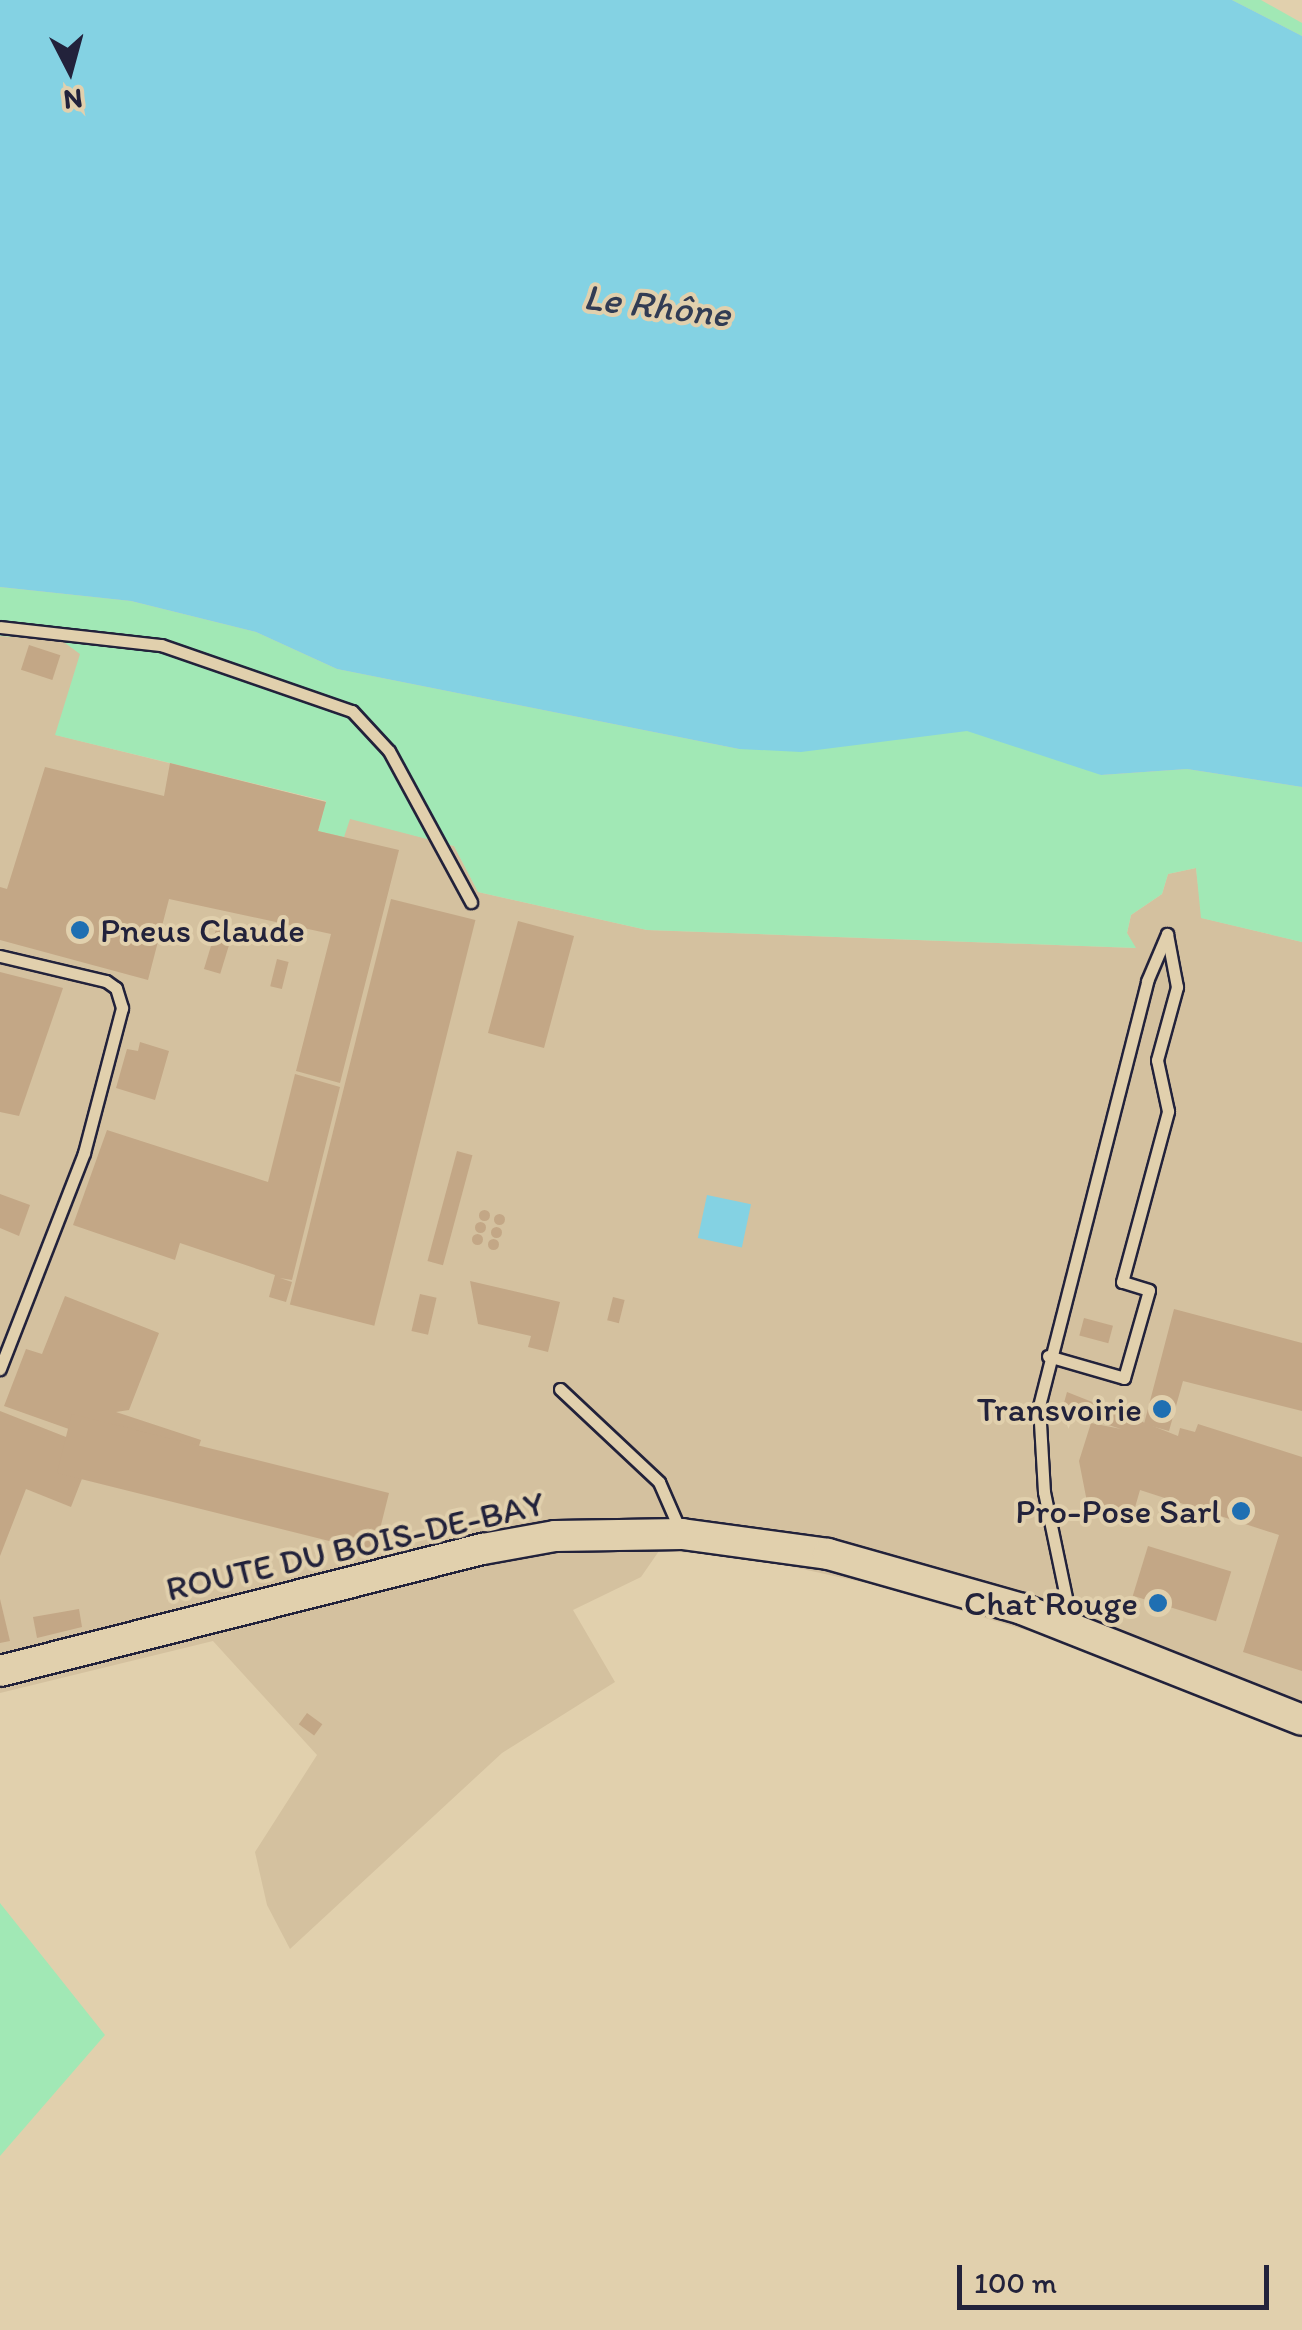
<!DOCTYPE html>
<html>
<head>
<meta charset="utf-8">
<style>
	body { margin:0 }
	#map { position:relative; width:1302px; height:2330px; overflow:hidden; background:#e1d0ad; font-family:Itim,sans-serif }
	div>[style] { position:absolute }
	.built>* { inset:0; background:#d4c19f }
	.green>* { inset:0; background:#a1e8b5 }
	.water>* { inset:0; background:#84d2e3; transform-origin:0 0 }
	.building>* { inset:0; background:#c3a786; transform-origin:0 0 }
	.round { border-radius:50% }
	.roads { filter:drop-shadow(2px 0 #22223b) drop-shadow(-2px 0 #22223b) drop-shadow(0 2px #22223b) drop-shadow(0 -2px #22223b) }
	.service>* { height:11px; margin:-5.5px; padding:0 5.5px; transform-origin:5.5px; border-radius:5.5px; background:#e1d0ad }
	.secondary>* { height:30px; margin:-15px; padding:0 15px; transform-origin:15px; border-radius:15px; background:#e1d0ad }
	.dots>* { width:28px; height:28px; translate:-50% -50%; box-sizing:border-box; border:5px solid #e1d0ad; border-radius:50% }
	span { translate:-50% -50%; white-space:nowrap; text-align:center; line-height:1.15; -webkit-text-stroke:8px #e1d0ad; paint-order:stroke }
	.poi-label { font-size:35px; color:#22223b }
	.left { translate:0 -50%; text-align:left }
	.right { translate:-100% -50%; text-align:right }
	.street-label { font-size:35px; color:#22223b }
	.water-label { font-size:38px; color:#313c54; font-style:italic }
	.north { position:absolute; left:20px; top:20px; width:100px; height:100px; -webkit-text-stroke:8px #e1d0ad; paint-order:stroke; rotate:174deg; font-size:28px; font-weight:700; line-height:40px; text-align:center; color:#22223b }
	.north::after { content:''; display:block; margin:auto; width:35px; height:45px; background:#22223b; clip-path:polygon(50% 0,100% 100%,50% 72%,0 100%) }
	.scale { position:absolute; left:957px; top:2265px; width:312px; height:45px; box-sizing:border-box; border:5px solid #22223b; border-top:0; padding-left:12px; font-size:30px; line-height:35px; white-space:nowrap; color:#22223b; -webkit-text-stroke:8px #e1d0ad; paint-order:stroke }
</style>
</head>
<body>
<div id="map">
	<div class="built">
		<i style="clip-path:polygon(0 636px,61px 640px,81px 654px,56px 735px,326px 802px,318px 830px,350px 818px,454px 846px,478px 892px,647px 930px,1135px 948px,1127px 933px,1131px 915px,1162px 894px,1168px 874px,1196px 868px,1202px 918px,1302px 942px,1302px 1738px,1062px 1641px,871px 1584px,743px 1556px,659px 1551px,641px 1577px,573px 1610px,615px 1682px,502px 1753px,290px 1949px,267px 1905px,255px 1852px,317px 1755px,213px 1641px,0 1693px)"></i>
	</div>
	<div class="green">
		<i style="clip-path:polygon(1232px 0,1261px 0,1302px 23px,1302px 36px)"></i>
		<i style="clip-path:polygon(0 587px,131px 601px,256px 632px,337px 669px,739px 749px,878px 649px,1101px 775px,1187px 769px,1302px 787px,1302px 942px,1201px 918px,1196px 868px,1168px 874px,1162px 894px,1131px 915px,1127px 933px,1136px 948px,647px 930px,478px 892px,454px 846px,350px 819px,344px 837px,318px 831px,326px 801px,55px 735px,80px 654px,61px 640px,0 636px)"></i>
		<i style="clip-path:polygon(0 1903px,105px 2035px,0 2156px)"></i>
	</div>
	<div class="water">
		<i style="clip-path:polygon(0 0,1232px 0,1302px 36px,1302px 787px,1187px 769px,1101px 775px,967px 731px,801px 752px,739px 749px,337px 669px,256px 632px,131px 601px,0 587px)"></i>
		<i style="left:707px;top:1195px;width:45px;height:44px;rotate:12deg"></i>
	</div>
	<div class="building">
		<i style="left:29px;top:645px;width:33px;height:26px;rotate:18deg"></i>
		<i style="clip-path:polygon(170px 763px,326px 802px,318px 831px,399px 850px,340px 1083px,296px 1071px,331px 934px,169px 899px,148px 980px,0 940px,0 887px,7px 889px,45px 767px,164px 796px)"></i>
		<i style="left:391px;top:899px;width:87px;height:418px;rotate:14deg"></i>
		<i style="left:518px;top:921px;width:58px;height:116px;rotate:15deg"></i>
		<i style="left:218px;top:923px;width:17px;height:48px;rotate:17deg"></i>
		<i style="left:277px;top:959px;width:12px;height:28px;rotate:14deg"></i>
		<i style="clip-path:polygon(0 972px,63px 988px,19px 1116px,0 1112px)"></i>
		<i style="clip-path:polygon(140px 1042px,169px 1051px,155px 1100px,116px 1088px,127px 1049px,138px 1051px)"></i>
		<i style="clip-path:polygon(295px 1074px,340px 1087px,292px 1280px,280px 1278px,292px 1282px,286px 1302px,269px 1297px,275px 1275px,180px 1243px,175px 1260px,73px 1225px,107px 1130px,268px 1182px)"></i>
		<i style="left:457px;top:1151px;width:16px;height:114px;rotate:15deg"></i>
		<i style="clip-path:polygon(0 1194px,30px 1205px,19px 1236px,0 1228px)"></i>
		<i class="round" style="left:478.5px;top:1209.5px;width:11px;height:11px"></i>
		<i class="round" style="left:493.5px;top:1213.5px;width:11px;height:11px"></i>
		<i class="round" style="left:474.5px;top:1221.5px;width:11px;height:11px"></i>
		<i class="round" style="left:490.5px;top:1226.5px;width:11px;height:11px"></i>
		<i class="round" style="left:471.5px;top:1233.5px;width:11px;height:11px"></i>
		<i class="round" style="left:487.5px;top:1238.5px;width:11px;height:11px"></i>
		<i style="clip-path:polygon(470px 1281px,560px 1302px,548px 1352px,528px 1347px,531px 1336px,478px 1324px)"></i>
		<i style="left:420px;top:1294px;width:17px;height:38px;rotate:13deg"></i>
		<i style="clip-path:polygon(65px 1296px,159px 1333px,129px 1410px,116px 1412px,201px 1440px,190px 1472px,4px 1406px,26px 1349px,42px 1354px)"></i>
		<i style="left:613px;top:1297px;width:12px;height:24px;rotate:14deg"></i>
		<i style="clip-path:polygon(1174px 1309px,1302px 1343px,1302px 1411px,1183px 1381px,1169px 1431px,1144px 1424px)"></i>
		<i style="left:1084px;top:1318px;width:30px;height:18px;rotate:15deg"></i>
		<i style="clip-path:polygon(1067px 1392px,1178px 1436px,1180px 1428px,1195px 1432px,1198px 1424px,1302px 1457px,1302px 1671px,1243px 1652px,1279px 1535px,1140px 1490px,1130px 1525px,1089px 1512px,1079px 1461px,1091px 1423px,1121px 1429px,1062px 1410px)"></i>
		<i style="clip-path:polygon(0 1411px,94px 1448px,71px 1507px,26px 1489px,0 1556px)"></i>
		<i style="left:389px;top:1493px;width:61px;height:327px;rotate:104deg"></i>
		<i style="left:1148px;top:1546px;width:87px;height:52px;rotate:17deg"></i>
		<i style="clip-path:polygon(0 1599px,10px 1641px,0 1643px)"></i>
		<i style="clip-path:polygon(79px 1609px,82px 1627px,37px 1638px,33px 1617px)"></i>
		<i style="left:307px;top:1713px;width:19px;height:14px;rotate:36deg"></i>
	</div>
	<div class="roads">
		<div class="service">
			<i style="left:0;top:627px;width:162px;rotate:6.4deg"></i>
			<i style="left:161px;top:645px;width:202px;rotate:19.1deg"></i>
			<i style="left:352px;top:711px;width:54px;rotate:47.2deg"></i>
			<i style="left:389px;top:751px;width:172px;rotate:61.5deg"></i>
			<i style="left:0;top:956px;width:109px;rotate:13.3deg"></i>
			<i style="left:106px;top:981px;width:12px;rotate:35deg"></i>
			<i style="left:116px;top:988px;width:21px;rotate:73deg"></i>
			<i style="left:122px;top:1008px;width:150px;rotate:104.7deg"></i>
			<i style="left:84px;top:1153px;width:232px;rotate:111.3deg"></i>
			<i style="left:1048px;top:1356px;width:79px;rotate:16.1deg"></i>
			<i style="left:1124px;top:1378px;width:91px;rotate:-74.1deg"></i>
			<i style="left:1149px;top:1290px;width:28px;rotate:-163deg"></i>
			<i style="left:1122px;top:1282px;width:177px;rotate:-74.9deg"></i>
			<i style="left:1168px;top:1111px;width:52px;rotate:-102.2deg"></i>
			<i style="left:1157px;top:1060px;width:76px;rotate:-74.7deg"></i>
			<i style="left:1177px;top:987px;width:54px;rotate:-100.7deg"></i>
			<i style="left:560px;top:1389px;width:136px;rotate:43.2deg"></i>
			<i style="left:659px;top:1482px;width:52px;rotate:66.4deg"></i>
			<i style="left:1072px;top:1626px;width:137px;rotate:-101.8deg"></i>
			<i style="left:1044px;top:1492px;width:86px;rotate:-93.3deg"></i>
			<i style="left:1039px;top:1406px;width:439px;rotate:-75.7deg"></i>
			<i style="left:1147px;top:981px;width:51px;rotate:-66.9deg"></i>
		</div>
		<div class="secondary">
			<i style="left:0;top:1671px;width:498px;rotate:-14.2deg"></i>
			<i style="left:483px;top:1549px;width:73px;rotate:-10.2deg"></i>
			<i style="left:555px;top:1536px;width:127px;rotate:-0.9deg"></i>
			<i style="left:682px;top:1534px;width:147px;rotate:7.8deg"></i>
			<i style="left:828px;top:1554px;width:202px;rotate:15.8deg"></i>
			<i style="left:1022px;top:1609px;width:301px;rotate:21.6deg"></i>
		</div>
	</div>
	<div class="dots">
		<i style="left:80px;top:930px;background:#1f6fb2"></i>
		<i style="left:1162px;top:1409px;background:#1f6fb2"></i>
		<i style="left:1241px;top:1511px;background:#1f6fb2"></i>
		<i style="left:1158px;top:1603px;background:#1f6fb2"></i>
	</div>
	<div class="poi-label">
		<span class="left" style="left:100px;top:930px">Pneus Claude</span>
		<span class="right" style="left:1142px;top:1409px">Transvoirie</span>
		<span class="right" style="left:1221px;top:1511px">Pro-Pose Sarl</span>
		<span class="right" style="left:1138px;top:1603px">Chat Rouge</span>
	</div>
	<div class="street-label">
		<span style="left:355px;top:1546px;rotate:-13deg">ROUTE DU BOIS-DE-BAY</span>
	</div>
	<div class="water-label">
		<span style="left:657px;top:306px;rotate:7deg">Le Rhône</span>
	</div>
	<div class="north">N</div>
	<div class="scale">100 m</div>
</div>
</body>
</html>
